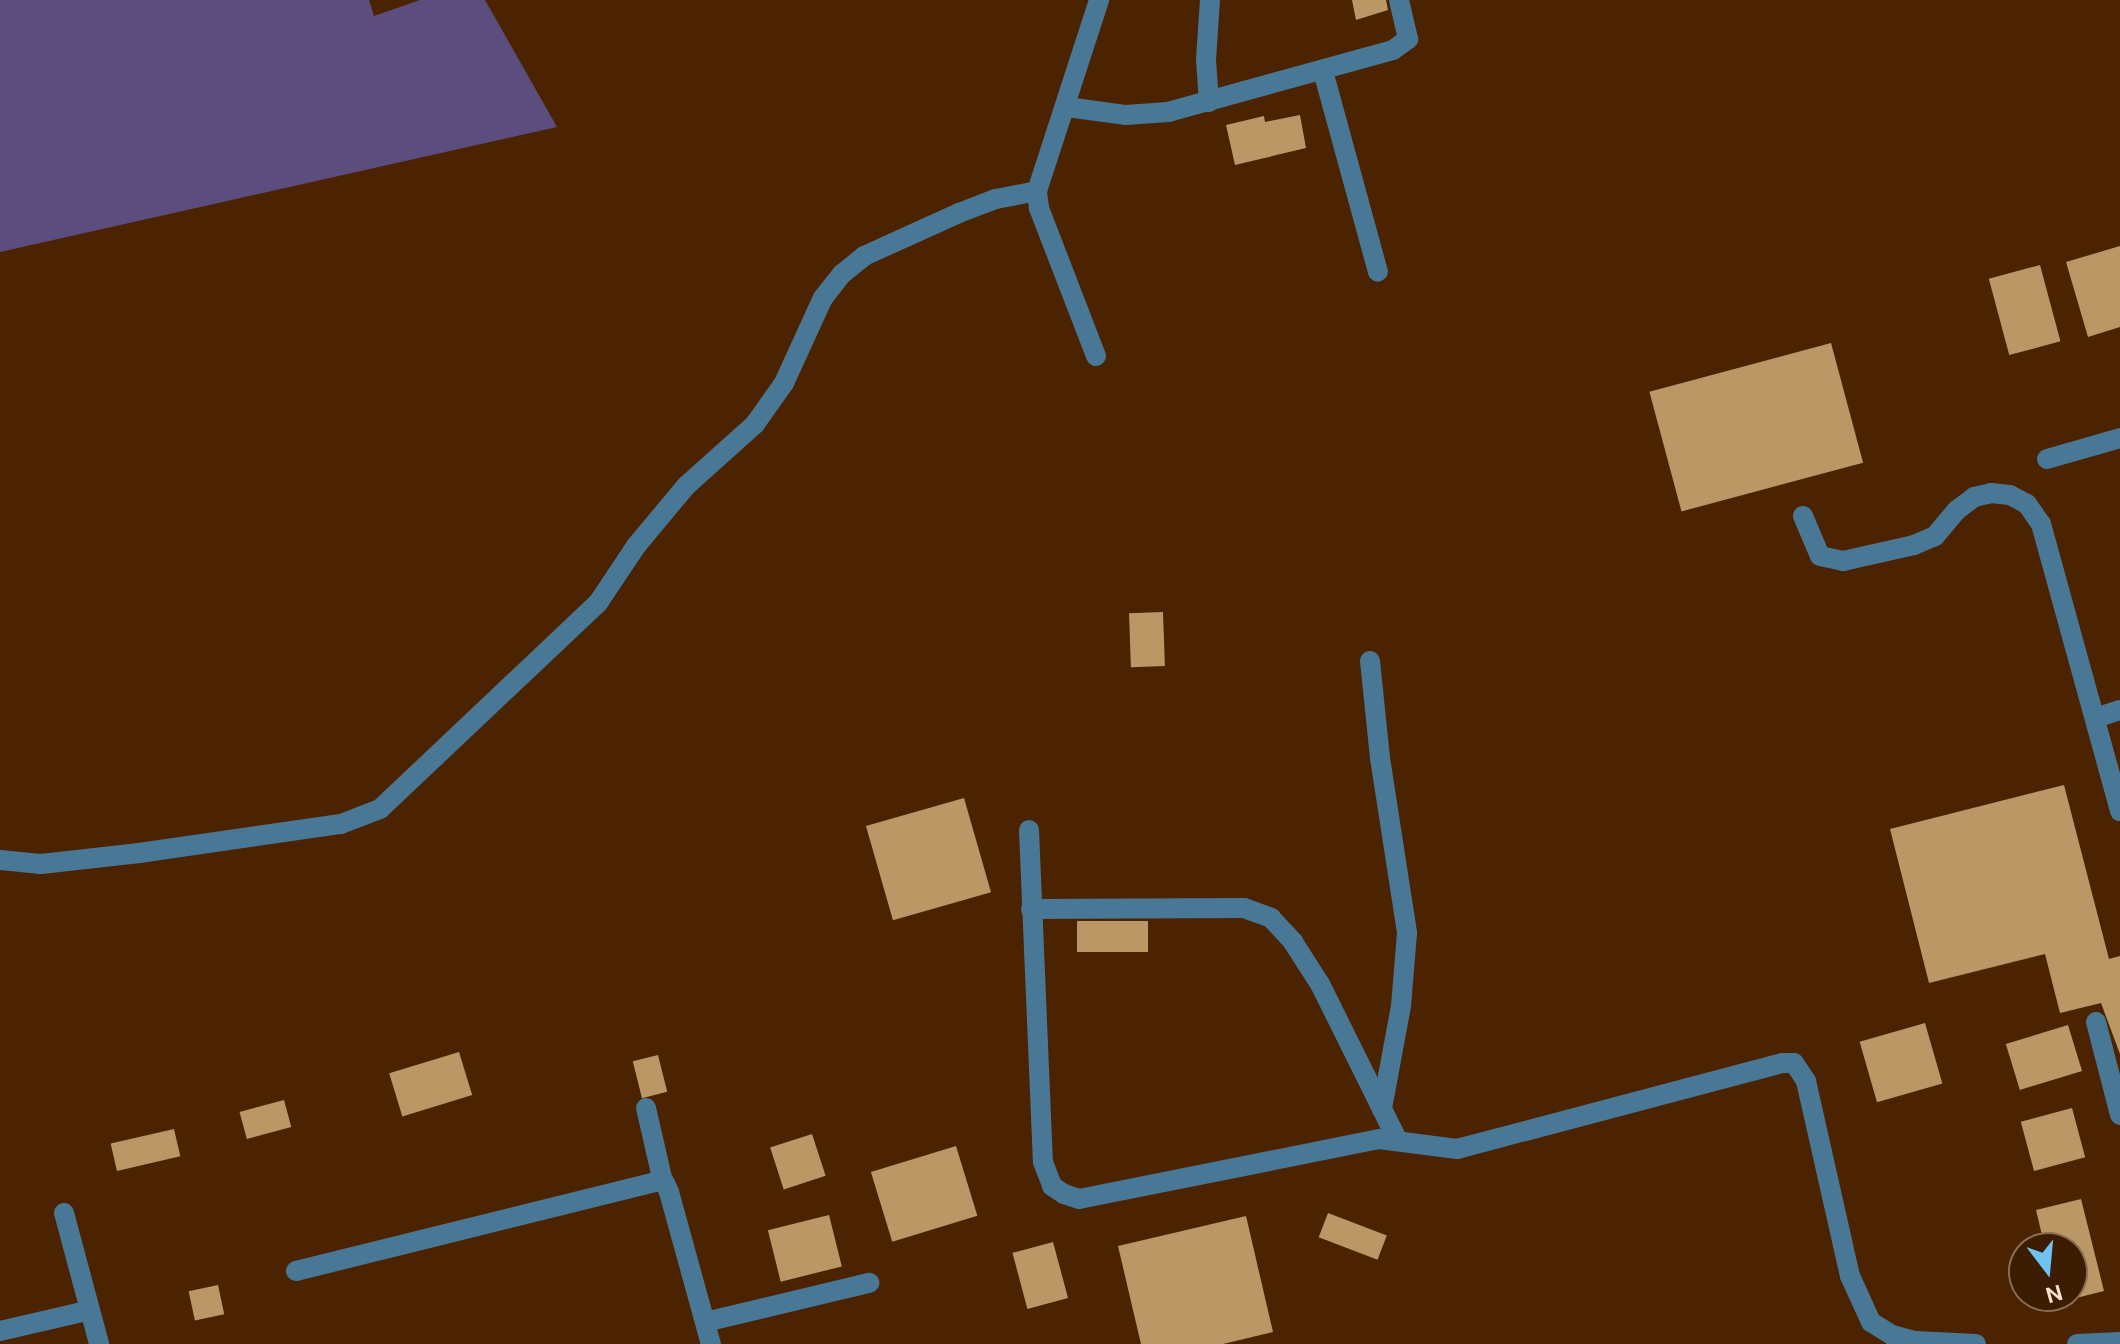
<!DOCTYPE html>
<html>
<head>
<meta charset="utf-8">
<style>
	body { margin:0 }
	#map { position:relative; width:2120px; height:1344px; overflow:hidden; background:#4c2300; font-family:"DM Sans",sans-serif }
	div>[style] { position:absolute }
	.green>* { inset:0; background:#5b4d7e }
	.building>* { inset:0; background:#ba9866; transform-origin:0 0 }
	.minor>* { height:20px; margin:-10px; padding:0 10px; transform-origin:10px; border-radius:10px; background:#487895 }
	span { translate:-50% -50%; white-space:nowrap; text-align:center; line-height:1.15; -webkit-text-stroke:8px #3c1d02; paint-order:stroke }
	.north { position:absolute; left:2008px; top:1232px; width:80px; height:80px; box-sizing:border-box; background:#3c1d02; border:2px solid #8a6c54; border-radius:50%; rotate:164deg; font-size:22px; font-weight:700; line-height:32px; text-align:center; color:#fee3d0 }
	.north::after { content:''; display:block; margin:auto; width:28px; height:36px; background:#6fc2f4; clip-path:polygon(50% 0,100% 100%,50% 72%,0 100%) }
</style>
</head>
<body>
<div id="map">
	<div class="green">
		<i style="clip-path:polygon(0 0,369px 0,374px 16px,420px 0,485px 0,557px 127px,0 252px)"></i>
	</div>
	<div class="building">
		<i style="clip-path:polygon(1352px 0,1386px 0,1388px 10px,1356px 20px)"></i>
		<i style="clip-path:polygon(1300px 115px,1306px 148px,1235px 165px,1226px 125px,1264px 116px,1265px 122px)"></i>
		<i style="clip-path:polygon(2120px 246px,2120px 327px,2088px 337px,2066px 262px)"></i>
		<i style="left:2040px;top:265px;width:79px;height:53px;rotate:75deg"></i>
		<i style="left:1831px;top:343px;width:124px;height:188px;rotate:75deg"></i>
		<i style="left:1163px;top:612px;width:54px;height:34px;rotate:88deg"></i>
		<i style="clip-path:polygon(2064px 785px,2109px 959px,2120px 956px,2120px 1054px,2101px 1003px,2060px 1013px,2045px 954px,1929px 983px,1890px 829px)"></i>
		<i style="left:964px;top:798px;width:98px;height:102px;rotate:74deg"></i>
		<i style="left:1148px;top:921px;width:31px;height:71px;rotate:90deg"></i>
		<i style="left:1925px;top:1023px;width:63px;height:68px;rotate:74deg"></i>
		<i style="left:2068px;top:1025px;width:48px;height:65px;rotate:73deg"></i>
		<i style="left:459px;top:1052px;width:45px;height:73px;rotate:73deg"></i>
		<i style="left:658px;top:1055px;width:38px;height:26px;rotate:76deg"></i>
		<i style="left:284px;top:1100px;width:28px;height:46px;rotate:75deg"></i>
		<i style="left:2072px;top:1108px;width:51px;height:53px;rotate:75deg"></i>
		<i style="left:174px;top:1129px;width:28px;height:65px;rotate:77deg"></i>
		<i style="left:812px;top:1134px;width:44px;height:44px;rotate:72deg"></i>
		<i style="left:956px;top:1146px;width:73px;height:89px;rotate:73deg"></i>
		<i style="clip-path:polygon(2081px 1199px,2104px 1291px,2072px 1299px,2072px 1248px,2045px 1248px,2036px 1210px)"></i>
		<i style="left:1328px;top:1213px;width:63px;height:26px;rotate:21deg"></i>
		<i style="left:829px;top:1215px;width:53px;height:63px;rotate:76deg"></i>
		<i style="clip-path:polygon(1246px 1216px,1273px 1332px,1223px 1344px,1141px 1344px,1118px 1246px)"></i>
		<i style="left:1053px;top:1242px;width:58px;height:42px;rotate:75deg"></i>
		<i style="left:218px;top:1285px;width:30px;height:30px;rotate:78deg"></i>
	</div>
	<div class="minor">
		<i style="left:1323px;top:71px;width:208px;rotate:74.7deg"></i>
		<i style="left:1209px;top:102px;width:42px;rotate:-94.1deg"></i>
		<i style="left:1206px;top:60px;width:60px;rotate:-86.2deg"></i>
		<i style="left:1067px;top:107px;width:60px;rotate:7.7deg"></i>
		<i style="left:1126px;top:115px;width:42px;rotate:-4.1deg"></i>
		<i style="left:1168px;top:112px;width:233px;rotate:-15.4deg"></i>
		<i style="left:1393px;top:50px;width:19px;rotate:-36deg"></i>
		<i style="left:1408px;top:39px;width:40px;rotate:-103deg"></i>
		<i style="left:1096px;top:356px;width:159px;rotate:-111.1deg"></i>
		<i style="left:1039px;top:208px;width:17px;rotate:-97deg"></i>
		<i style="left:1037px;top:191px;width:201px;rotate:-72deg"></i>
		<i style="left:2047px;top:459px;width:76px;rotate:-16deg"></i>
		<i style="left:1803px;top:516px;width:43px;rotate:67deg"></i>
		<i style="left:1820px;top:556px;width:24px;rotate:12deg"></i>
		<i style="left:1843px;top:561px;width:73px;rotate:-12.7deg"></i>
		<i style="left:1914px;top:545px;width:23px;rotate:-23deg"></i>
		<i style="left:1935px;top:536px;width:34px;rotate:-50deg"></i>
		<i style="left:1957px;top:510px;width:21px;rotate:-37deg"></i>
		<i style="left:1974px;top:497px;width:17px;rotate:-13deg"></i>
		<i style="left:1991px;top:493px;width:19px;rotate:6deg"></i>
		<i style="left:2010px;top:495px;width:19px;rotate:28deg"></i>
		<i style="left:2027px;top:504px;width:24px;rotate:55deg"></i>
		<i style="left:2041px;top:524px;width:298px;rotate:74.6deg"></i>
		<i style="left:1370px;top:661px;width:98px;rotate:84.1deg"></i>
		<i style="left:1380px;top:758px;width:177px;rotate:81.2deg"></i>
		<i style="left:1407px;top:933px;width:73px;rotate:94.7deg"></i>
		<i style="left:1401px;top:1006px;width:105px;rotate:100.5deg"></i>
		<i style="left:2095px;top:718px;width:26px;rotate:-18deg"></i>
		<i style="left:1029px;top:830px;width:332px;rotate:87.6deg"></i>
		<i style="left:1043px;top:1162px;width:26px;rotate:69deg"></i>
		<i style="left:1052px;top:1186px;width:14px;rotate:34deg"></i>
		<i style="left:1064px;top:1194px;width:16px;rotate:18deg"></i>
		<i style="left:1079px;top:1199px;width:306px;rotate:-11.3deg"></i>
		<i style="left:1379px;top:1139px;width:79px;rotate:7.3deg"></i>
		<i style="left:1457px;top:1149px;width:337px;rotate:-14.8deg"></i>
		<i style="left:1783px;top:1063px;width:11px"></i>
		<i style="left:1794px;top:1063px;width:22px;rotate:56deg"></i>
		<i style="left:1806px;top:1081px;width:200px;rotate:77.3deg"></i>
		<i style="left:1850px;top:1276px;width:51px;rotate:65.5deg"></i>
		<i style="left:1871px;top:1322px;width:25px;rotate:32deg"></i>
		<i style="left:1892px;top:1335px;width:24px;rotate:15deg"></i>
		<i style="left:1915px;top:1341px;width:61px;rotate:2.8deg"></i>
		<i style="left:0;top:860px;width:41px;rotate:5.6deg"></i>
		<i style="left:41px;top:864px;width:99px;rotate:-6.4deg"></i>
		<i style="left:139px;top:853px;width:204px;rotate:-8.2deg"></i>
		<i style="left:341px;top:824px;width:42px;rotate:-21deg"></i>
		<i style="left:380px;top:809px;width:300px;rotate:-43.4deg"></i>
		<i style="left:598px;top:603px;width:69px;rotate:-56.3deg"></i>
		<i style="left:636px;top:546px;width:78px;rotate:-50.2deg"></i>
		<i style="left:686px;top:486px;width:93px;rotate:-41.9deg"></i>
		<i style="left:755px;top:424px;width:50px;rotate:-54.7deg"></i>
		<i style="left:784px;top:383px;width:94px;rotate:-65.4deg"></i>
		<i style="left:823px;top:298px;width:31px;rotate:-52deg"></i>
		<i style="left:842px;top:274px;width:28px;rotate:-39deg"></i>
		<i style="left:864px;top:256px;width:104px;rotate:-24.4deg"></i>
		<i style="left:959px;top:213px;width:40px;rotate:-21deg"></i>
		<i style="left:996px;top:199px;width:42px;rotate:-11deg"></i>
		<i style="left:1031px;top:909px;width:213px;rotate:-0.3deg"></i>
		<i style="left:1244px;top:908px;width:29px;rotate:20deg"></i>
		<i style="left:1271px;top:918px;width:33px;rotate:47deg"></i>
		<i style="left:1293px;top:942px;width:50px;rotate:57.3deg"></i>
		<i style="left:1320px;top:984px;width:173px;rotate:63.6deg"></i>
		<i style="left:2096px;top:1022px;width:96px;rotate:75.5deg"></i>
		<i style="left:646px;top:1108px;width:76px;rotate:77.1deg"></i>
		<i style="left:64px;top:1213px;width:136px;rotate:75deg"></i>
		<i style="left:296px;top:1271px;width:375px;rotate:-13.9deg"></i>
		<i style="left:660px;top:1181px;width:5px;rotate:22deg"></i>
		<i style="left:665px;top:1183px;width:10px;rotate:66deg"></i>
		<i style="left:669px;top:1192px;width:158px;rotate:74.6deg"></i>
		<i style="left:705px;top:1322px;width:169px;rotate:-13.4deg"></i>
		<i style="left:0;top:1331px;width:92px;rotate:-13.1deg"></i>
		<i style="left:2077px;top:1344px;width:43px;rotate:-2.7deg"></i>
	</div>
	<div class="north">N</div>
</div>
</body>
</html>
